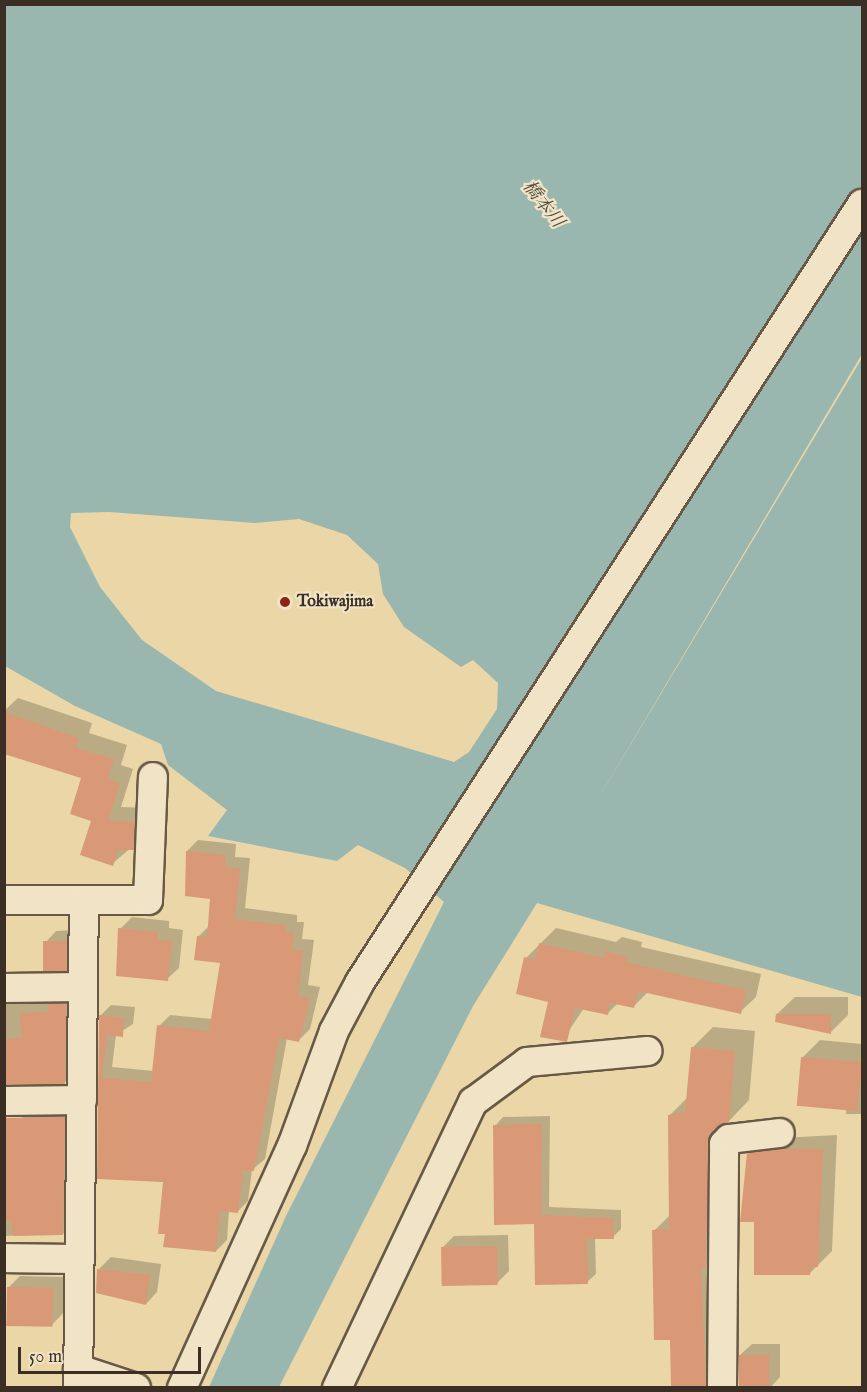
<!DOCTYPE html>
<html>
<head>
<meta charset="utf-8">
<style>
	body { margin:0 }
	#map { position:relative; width:867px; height:1392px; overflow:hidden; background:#ead6a7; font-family:"IM FELL English","Noto Serif JP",serif }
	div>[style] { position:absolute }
	.water>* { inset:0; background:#99b7af }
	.shadow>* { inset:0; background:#0003 }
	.building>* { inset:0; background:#d99976; transform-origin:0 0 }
	.roads { filter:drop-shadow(2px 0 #675946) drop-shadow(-2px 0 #675946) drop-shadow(0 2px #675946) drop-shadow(0 -2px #675946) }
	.minor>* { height:28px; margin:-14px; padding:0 14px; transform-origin:14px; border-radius:14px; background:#f1e4c6 }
	.dots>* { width:16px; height:16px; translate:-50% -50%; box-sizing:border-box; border:3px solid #f1e4c6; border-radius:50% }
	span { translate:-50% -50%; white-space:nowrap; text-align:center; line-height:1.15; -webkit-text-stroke:4.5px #f1e4c6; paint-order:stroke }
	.poi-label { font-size:16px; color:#3b2f25; font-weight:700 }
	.left { translate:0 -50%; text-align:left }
	.water-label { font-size:18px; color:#4e4a41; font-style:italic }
	.frame { position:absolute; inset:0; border:6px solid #3b2f25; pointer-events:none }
	.scale { position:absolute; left:18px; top:1347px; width:183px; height:27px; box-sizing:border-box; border:3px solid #3b2f25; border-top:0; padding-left:8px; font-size:18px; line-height:21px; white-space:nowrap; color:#3b2f25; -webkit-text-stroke:4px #f1e4c6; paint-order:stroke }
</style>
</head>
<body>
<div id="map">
	<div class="water">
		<i style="clip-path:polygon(evenodd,5px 5px,862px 5px,862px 354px,592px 809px,862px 358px,862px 997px,537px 903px,473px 1006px,279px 1387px,209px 1387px,286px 1216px,444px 902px,405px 868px,358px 845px,337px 861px,208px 836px,227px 810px,168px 765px,161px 744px,75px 706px,5px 666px,5px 5px,109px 512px,255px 523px,299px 519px,347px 535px,378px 564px,383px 594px,404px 627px,461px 667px,473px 660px,498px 683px,497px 709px,469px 752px,454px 762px,216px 691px,142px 640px,100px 587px,70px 527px,71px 513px,109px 512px)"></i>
	</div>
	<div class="shadow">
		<i style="clip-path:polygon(18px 698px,92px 723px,89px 733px,127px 745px,121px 765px,133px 769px,121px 807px,148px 808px,147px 834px,112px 864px,93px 820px,83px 777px,4px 753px,4px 711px)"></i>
		<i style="clip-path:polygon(198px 840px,236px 844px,235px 857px,250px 858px,245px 908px,297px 915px,297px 922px,304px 922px,302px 939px,314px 940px,308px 985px,320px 987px,310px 1029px,299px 1040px,287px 1038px,265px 1159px,252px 1170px,248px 1201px,237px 1212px,229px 1211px,227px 1240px,216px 1251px,164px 1180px,99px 1178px,101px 1015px,111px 1005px,135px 1007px,133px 1024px,116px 1035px,112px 1067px,154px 1071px,159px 1026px,170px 1015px,212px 1019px,222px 961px,198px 937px,209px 926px,212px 897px,187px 851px)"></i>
		<i style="clip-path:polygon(132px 917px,169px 921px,169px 928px,183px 930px,179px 968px,167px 979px,120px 929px)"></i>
		<i style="clip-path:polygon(556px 928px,616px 942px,622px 937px,642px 942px,641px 947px,761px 974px,756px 997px,740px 1012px,648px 992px,633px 1007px,618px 1003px,607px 1014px,584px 1008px,562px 1041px,550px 1001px,526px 958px)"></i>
		<i style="clip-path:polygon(78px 930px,78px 957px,66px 969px,45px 943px,56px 931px)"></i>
		<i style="clip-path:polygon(77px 993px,76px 1071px,65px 1082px,4px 1085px,4px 1001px)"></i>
		<i style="clip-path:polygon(795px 997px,848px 997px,848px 1015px,830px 1033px,777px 1014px)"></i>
		<i style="clip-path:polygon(713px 1027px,755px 1031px,749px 1100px,728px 1122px,726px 1364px,705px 1384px,671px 1338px,654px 1231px,671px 1214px,670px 1115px,688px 1097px,692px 1048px)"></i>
		<i style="clip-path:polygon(820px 1040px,862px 1044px,862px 1114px,846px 1114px,846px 1104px,802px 1058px)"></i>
		<i style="clip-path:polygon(34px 1106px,76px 1106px,74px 1222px,63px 1234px,4px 1236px,4px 1163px,22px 1118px)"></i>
		<i style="clip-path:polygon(550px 1116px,549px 1207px,621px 1210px,621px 1229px,613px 1237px,595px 1237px,596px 1274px,587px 1282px,536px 1222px,495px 1126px,503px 1117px)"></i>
		<i style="clip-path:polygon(837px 1135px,832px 1251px,810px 1273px,749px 1154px,764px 1139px)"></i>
		<i style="clip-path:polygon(508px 1235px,509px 1271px,497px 1283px,442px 1248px,454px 1236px)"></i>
		<i style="clip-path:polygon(111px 1257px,161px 1264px,157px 1292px,146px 1304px,99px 1269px)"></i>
		<i style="clip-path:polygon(20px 1276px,64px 1277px,63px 1313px,52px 1325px,8px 1288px)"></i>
		<i style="clip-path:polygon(752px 1344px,780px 1344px,780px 1377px,770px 1388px,740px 1388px,740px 1355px)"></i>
	</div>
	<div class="building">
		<i style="clip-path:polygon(4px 712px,79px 738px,76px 748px,114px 759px,108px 779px,120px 783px,108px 821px,135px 822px,134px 850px,118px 850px,113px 866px,80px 855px,91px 821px,70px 814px,81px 778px,4px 754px)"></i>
		<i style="clip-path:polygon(186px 851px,226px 855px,225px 867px,240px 869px,235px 919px,287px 925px,286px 932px,294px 933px,292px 949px,303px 951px,298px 996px,310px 998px,299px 1042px,279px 1038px,254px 1171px,243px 1170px,238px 1213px,220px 1211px,216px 1252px,163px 1247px,165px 1234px,158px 1234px,163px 1182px,97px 1179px,99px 1015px,124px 1018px,123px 1037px,107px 1035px,102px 1078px,151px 1082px,157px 1025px,209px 1031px,220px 963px,194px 960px,197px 936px,207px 937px,210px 899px,185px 896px)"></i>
		<i style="clip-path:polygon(118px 928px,158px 932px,158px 940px,172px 941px,168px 981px,116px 976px)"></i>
		<i style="left:67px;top:941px;width:30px;height:24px;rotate:90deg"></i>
		<i style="clip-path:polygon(539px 943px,604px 958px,605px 951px,628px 957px,626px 962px,746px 990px,741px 1014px,638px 991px,634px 1008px,610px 1003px,608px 1015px,575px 1008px,567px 1042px,540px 1037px,548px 1002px,516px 994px,524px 957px,535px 960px)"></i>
		<i style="clip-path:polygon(48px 1004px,66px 1004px,65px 1084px,4px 1084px,4px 1039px,21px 1038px,20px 1013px,49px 1012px)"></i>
		<i style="clip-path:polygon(776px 1014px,831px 1014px,831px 1034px,775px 1022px)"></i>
		<i style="clip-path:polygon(691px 1047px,735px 1051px,729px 1122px,712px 1132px,708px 1144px,706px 1267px,701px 1267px,706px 1386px,671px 1386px,670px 1340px,654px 1340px,652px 1230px,669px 1229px,668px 1115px,685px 1112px)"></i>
		<i style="left:801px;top:1057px;width:61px;height:49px;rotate:5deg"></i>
		<i style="clip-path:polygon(65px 1117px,63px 1235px,13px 1236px,11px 1220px,4px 1220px,4px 1118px)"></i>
		<i style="clip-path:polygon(542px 1124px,541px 1215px,613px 1218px,614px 1239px,587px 1239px,588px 1284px,535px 1285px,534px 1224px,494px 1225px,493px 1125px)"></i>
		<i style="clip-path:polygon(784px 1149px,823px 1149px,818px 1267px,811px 1267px,810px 1275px,754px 1275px,754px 1222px,740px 1222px,747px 1153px)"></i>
		<i style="left:497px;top:1246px;width:39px;height:56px;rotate:89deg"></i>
		<i style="clip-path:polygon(97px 1269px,150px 1275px,146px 1305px,96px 1293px)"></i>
		<i style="left:7px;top:1287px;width:46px;height:39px;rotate:1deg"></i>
		<i style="left:739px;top:1355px;width:30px;height:33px"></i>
	</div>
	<div class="roads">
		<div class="minor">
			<i style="left:4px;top:900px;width:144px"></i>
			<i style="left:148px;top:900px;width:123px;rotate:-87.7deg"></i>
			<i style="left:4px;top:988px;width:79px;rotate:-0.7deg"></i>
			<i style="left:4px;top:1101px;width:78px;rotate:-0.7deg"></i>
			<i style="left:4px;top:1258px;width:76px;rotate:0.8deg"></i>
			<i style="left:78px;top:1369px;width:61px;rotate:18.1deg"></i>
			<i style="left:78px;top:1388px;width:488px;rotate:-89.3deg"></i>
			<i style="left:182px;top:1388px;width:266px;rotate:-65.6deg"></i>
			<i style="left:292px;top:1146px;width:122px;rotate:-69.9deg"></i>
			<i style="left:334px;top:1031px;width:55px;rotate:-62deg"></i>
			<i style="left:360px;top:982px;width:926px;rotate:-57.17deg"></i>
			<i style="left:337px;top:1388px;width:317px;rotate:-64.6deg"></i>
			<i style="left:473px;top:1102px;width:67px;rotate:-36.5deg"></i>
			<i style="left:527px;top:1062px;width:121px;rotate:-5.2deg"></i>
			<i style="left:722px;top:1388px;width:244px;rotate:-89.5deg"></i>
			<i style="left:724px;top:1144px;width:7px;rotate:-45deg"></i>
			<i style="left:729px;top:1139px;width:51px;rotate:-6.7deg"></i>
		</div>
	</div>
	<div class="dots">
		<i style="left:285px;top:602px;background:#8f2418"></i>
	</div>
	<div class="poi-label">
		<span class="left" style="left:297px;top:602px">Tokiwajima</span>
	</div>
	<div class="water-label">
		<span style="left:542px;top:205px;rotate:52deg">橋本川</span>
	</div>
	<div class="frame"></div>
	<div class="scale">50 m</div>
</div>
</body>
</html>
